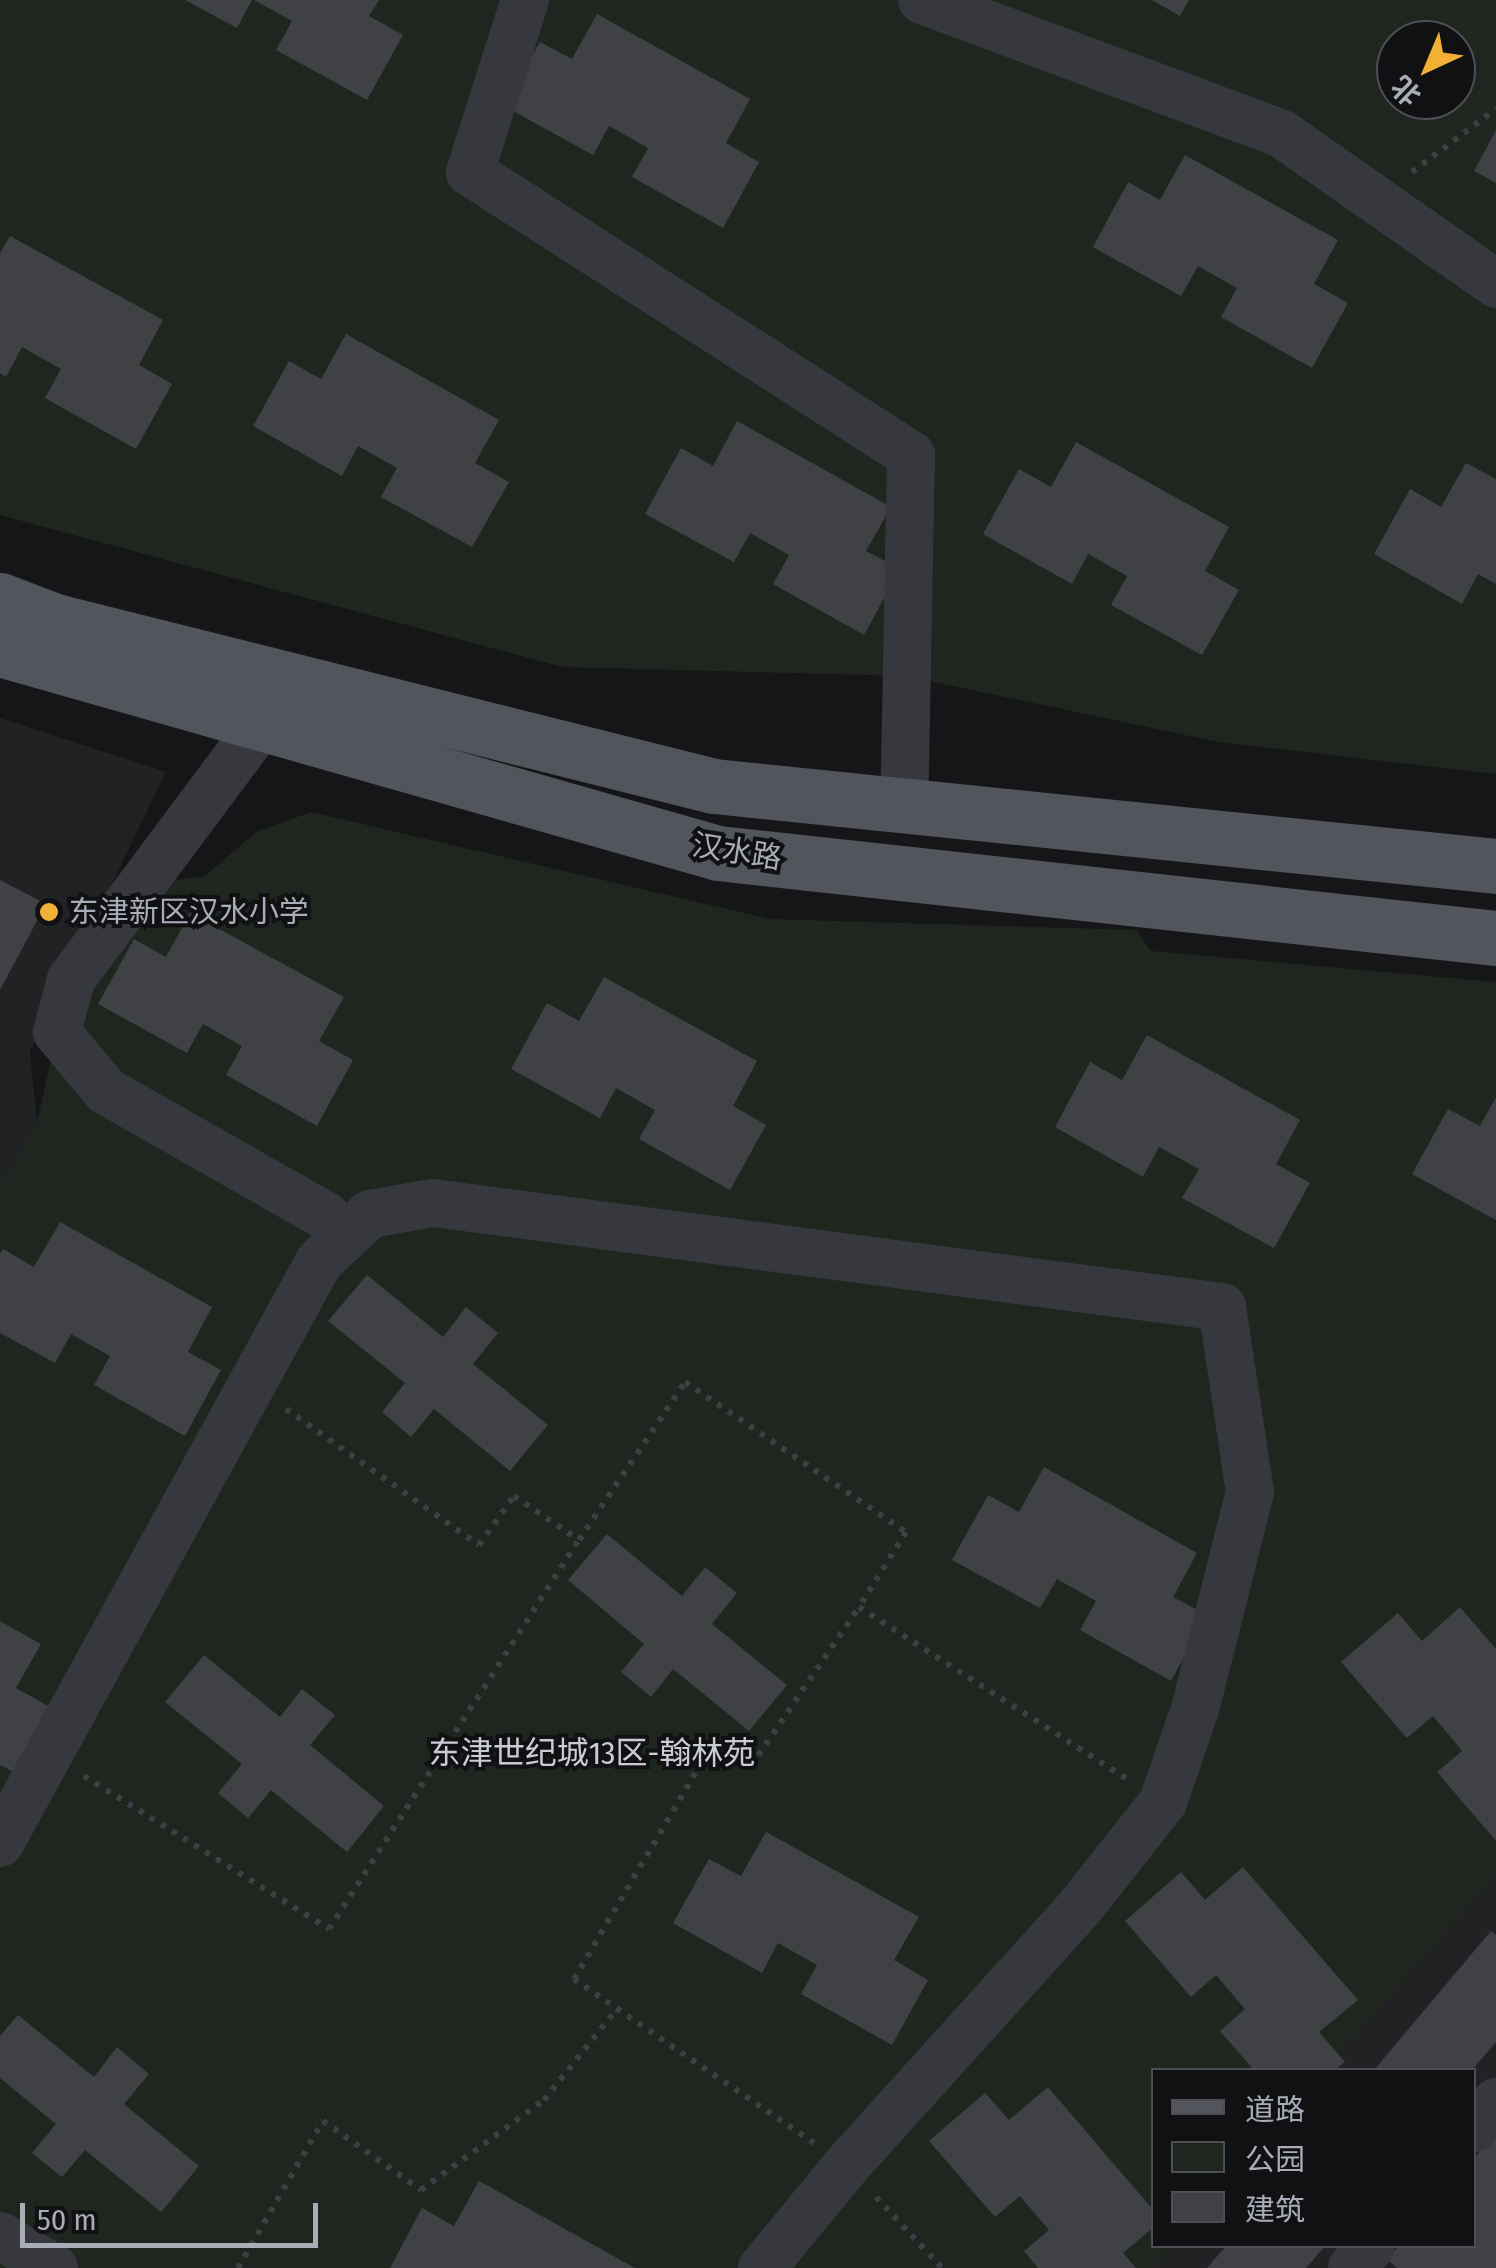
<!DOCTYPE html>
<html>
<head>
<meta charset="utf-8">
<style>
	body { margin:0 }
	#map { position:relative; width:1496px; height:2268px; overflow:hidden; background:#161618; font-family:"Fira Sans Condensed","Noto Sans SC",sans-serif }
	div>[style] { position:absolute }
	.built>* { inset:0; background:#222225 }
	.green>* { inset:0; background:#1e261f }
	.building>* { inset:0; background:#404145 }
	.path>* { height:6px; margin-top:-3px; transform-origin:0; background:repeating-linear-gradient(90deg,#3d3f44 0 5px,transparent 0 13px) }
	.minor>* { height:48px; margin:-24px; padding:0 24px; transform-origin:24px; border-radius:24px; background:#37383d }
	.major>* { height:55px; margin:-27.5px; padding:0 27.5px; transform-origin:27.5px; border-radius:27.5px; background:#53555c }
	.dots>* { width:28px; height:28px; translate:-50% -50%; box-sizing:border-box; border:5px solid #111113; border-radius:50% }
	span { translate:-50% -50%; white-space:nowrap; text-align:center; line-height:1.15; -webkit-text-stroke:8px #111113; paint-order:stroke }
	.street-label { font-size:30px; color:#a8adb8 }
	.poi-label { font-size:30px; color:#a8adb8 }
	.left { translate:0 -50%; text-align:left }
	.neighbourhood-label { font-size:32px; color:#c9ccd4 }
	.legend { position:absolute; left:1151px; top:2068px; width:325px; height:180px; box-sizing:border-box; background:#111113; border:2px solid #4d4f55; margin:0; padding:12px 18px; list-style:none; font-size:30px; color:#a8adb8 }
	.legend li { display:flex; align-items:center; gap:20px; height:50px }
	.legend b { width:50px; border:2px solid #4d4f55 }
	.north { position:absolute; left:1376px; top:20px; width:100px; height:100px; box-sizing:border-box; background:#111113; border:2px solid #4d4f55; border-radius:50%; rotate:224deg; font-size:28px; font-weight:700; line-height:40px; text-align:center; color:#a8adb8 }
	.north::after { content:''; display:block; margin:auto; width:35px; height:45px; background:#f2b134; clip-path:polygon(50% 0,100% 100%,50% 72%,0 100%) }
	.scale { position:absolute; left:20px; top:2203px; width:298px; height:45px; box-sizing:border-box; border:5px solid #a8adb8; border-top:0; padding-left:12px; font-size:30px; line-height:35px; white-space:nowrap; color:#a8adb8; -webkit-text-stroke:8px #111113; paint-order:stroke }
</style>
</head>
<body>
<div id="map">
	<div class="built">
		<i style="clip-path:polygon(0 718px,166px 772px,30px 1052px,37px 1123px,0 1187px)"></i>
		<i style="clip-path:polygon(1496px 1874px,1496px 2268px,1155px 2268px,1174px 2246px,1474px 2246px,1474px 2070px,1326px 2070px)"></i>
	</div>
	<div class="green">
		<i style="clip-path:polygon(evenodd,0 0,1496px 0,1496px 774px,1218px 742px,906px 676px,562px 667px,0 515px,0 0,1396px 40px,1456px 40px,1456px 100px,1396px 100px,1396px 40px)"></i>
		<i style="clip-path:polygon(311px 812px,770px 919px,1136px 930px,1151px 951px,1496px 982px,1496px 1874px,1326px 2070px,1154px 2070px,1154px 2246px,1174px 2246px,1155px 2268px,0 2268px,0 1187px,37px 1123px,57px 1032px,141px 885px,205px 876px,256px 832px)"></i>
	</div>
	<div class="building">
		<i style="clip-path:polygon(185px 0,252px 0,237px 28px)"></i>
		<i style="clip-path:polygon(254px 0,379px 0,369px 16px,403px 35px,367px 100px,276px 50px,292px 21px)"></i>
		<i style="clip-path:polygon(1152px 0,1189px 0,1180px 16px)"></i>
		<i style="clip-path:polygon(597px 14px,750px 99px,726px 143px,759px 162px,723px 228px,632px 177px,648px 148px,609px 126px,593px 155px,504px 106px,540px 42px,572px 59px)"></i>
		<i style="clip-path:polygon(1496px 130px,1496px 183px,1474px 171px)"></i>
		<i style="clip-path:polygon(1185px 155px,1338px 240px,1314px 284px,1348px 303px,1312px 368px,1221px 317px,1237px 288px,1198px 266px,1181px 296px,1093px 247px,1128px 182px,1160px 200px)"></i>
		<i style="clip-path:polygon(10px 236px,163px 320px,139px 365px,172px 384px,136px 449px,45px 398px,61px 369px,22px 347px,6px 377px,0 373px,0 253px)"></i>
		<i style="clip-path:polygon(346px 334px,499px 420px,475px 463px,509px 482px,472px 547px,381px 497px,397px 468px,358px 446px,342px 476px,253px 426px,289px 361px,321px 379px)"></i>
		<i style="clip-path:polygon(737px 421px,891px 507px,866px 551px,900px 569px,864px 635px,773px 584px,789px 555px,750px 533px,734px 562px,645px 514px,681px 448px,713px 466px)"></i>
		<i style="clip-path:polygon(1076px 442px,1229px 527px,1205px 571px,1239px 590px,1202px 655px,1111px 605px,1127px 576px,1088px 554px,1072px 584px,983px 534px,1019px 469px,1051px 487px)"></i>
		<i style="clip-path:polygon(1466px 463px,1496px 479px,1496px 584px,1478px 574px,1462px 604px,1374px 554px,1410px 489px,1441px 507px)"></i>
		<i style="clip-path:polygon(0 880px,46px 904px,0 990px)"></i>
		<i style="clip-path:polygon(190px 913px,344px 997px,319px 1041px,353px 1060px,317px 1126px,226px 1075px,242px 1046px,203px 1024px,187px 1053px,98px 1004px,134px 939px,166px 957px)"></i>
		<i style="clip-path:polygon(604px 977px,757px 1061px,733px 1106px,766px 1125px,730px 1190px,639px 1139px,655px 1110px,616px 1088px,600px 1118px,511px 1069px,547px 1003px,579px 1021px)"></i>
		<i style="clip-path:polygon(1147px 1035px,1300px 1120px,1276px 1164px,1310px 1183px,1274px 1248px,1182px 1198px,1199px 1169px,1159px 1147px,1143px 1177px,1055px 1127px,1090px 1062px,1122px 1080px)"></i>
		<i style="clip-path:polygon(1496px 1097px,1496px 1220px,1412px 1174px,1448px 1109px,1480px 1126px)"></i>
		<i style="clip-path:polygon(60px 1222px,212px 1307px,188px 1352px,221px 1370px,185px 1436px,94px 1385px,110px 1356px,71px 1334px,55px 1363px,0 1333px,0 1254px,3px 1249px,34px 1267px)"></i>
		<i style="clip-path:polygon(367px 1275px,443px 1337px,466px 1307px,498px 1333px,473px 1364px,548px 1425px,510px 1471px,434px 1409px,411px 1437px,382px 1412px,405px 1383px,328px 1321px)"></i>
		<i style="clip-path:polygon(1044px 1467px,1197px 1553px,1173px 1597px,1207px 1615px,1171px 1681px,1080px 1630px,1096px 1601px,1057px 1579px,1040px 1608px,952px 1560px,988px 1495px,1019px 1512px)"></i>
		<i style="clip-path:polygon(607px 1534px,682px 1596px,705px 1567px,737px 1593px,712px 1624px,787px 1685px,749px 1731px,673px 1669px,651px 1697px,621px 1672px,644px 1644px,568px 1580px)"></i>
		<i style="clip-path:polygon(1460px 1607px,1496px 1649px,1496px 1841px,1437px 1772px,1462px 1751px,1433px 1716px,1407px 1738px,1341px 1662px,1398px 1613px,1422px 1641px)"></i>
		<i style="clip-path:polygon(0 1621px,41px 1644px,16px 1688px,50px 1707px,14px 1772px,0 1765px)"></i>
		<i style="clip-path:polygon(204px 1655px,280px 1717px,302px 1689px,335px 1715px,310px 1745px,384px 1806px,347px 1852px,271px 1790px,248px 1818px,218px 1793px,242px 1764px,165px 1702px)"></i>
		<i style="clip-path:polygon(766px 1832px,919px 1917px,894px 1960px,928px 1980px,892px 2045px,801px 1994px,817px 1965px,778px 1943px,762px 1973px,673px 1923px,709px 1859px,741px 1876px)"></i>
		<i style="clip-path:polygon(1243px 1867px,1358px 2000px,1319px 2032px,1345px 2062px,1335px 2070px,1254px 2070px,1220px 2031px,1245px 2009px,1216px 1975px,1191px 1997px,1125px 1921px,1181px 1872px,1205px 1900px)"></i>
		<i style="clip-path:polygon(1491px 1931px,1496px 1935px,1496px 2042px,1472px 2070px,1374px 2070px)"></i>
		<i style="clip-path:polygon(18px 2015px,94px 2077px,117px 2047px,149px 2074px,124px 2104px,199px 2166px,161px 2212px,85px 2150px,62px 2177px,32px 2153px,56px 2124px,0 2078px,0 2036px)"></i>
		<i style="clip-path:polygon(1048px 2087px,1154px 2211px,1154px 2227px,1123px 2253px,1136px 2268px,1038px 2268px,1024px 2251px,1049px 2230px,1020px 2196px,995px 2217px,929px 2141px,985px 2093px,1009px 2120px)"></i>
		<i style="clip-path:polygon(1496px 2132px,1496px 2268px,1397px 2268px,1387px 2259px,1399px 2246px,1474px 2246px,1474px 2158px)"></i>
		<i style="clip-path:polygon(479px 2181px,635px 2268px,390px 2268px,422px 2208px,454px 2226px)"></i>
		<i style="clip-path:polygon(1226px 2246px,1325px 2246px,1306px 2268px,1207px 2268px)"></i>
	</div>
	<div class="path">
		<i style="left:1412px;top:172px;width:105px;rotate:-36.9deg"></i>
		<i style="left:286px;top:1409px;width:236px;rotate:35.2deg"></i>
		<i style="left:479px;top:1545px;width:60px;rotate:-54.5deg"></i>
		<i style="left:514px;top:1496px;width:78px;rotate:34.1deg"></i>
		<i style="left:579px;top:1540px;width:190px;rotate:-56.1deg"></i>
		<i style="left:685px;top:1382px;width:267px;rotate:34.2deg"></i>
		<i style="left:906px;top:1532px;width:89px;rotate:122.1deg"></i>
		<i style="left:859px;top:1607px;width:320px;rotate:32.7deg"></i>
		<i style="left:84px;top:1776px;width:289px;rotate:32deg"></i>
		<i style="left:329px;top:1929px;width:462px;rotate:-57.3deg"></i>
		<i style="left:814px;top:2143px;width:291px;rotate:-145.7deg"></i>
		<i style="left:574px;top:1979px;width:276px;rotate:-59.5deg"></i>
		<i style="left:714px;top:1741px;width:45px;rotate:34deg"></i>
		<i style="left:751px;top:1766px;width:192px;rotate:-55.8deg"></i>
		<i style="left:876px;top:2197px;width:97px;rotate:47.1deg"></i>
		<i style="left:238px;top:2268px;width:170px;rotate:-60deg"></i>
		<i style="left:323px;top:2121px;width:120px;rotate:35.1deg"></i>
		<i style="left:421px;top:2190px;width:152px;rotate:-36.2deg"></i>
		<i style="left:544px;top:2100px;width:117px;rotate:-51.3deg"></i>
	</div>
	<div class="minor">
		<i style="left:525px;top:0;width:181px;rotate:107.7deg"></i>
		<i style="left:470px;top:172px;width:524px;rotate:32.69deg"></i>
		<i style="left:911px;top:455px;width:350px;rotate:91.1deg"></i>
		<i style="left:922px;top:0;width:384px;rotate:20.4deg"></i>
		<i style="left:1282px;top:134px;width:261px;rotate:35deg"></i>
		<i style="left:260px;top:726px;width:317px;rotate:126.7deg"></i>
		<i style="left:71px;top:980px;width:54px;rotate:105.1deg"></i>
		<i style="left:57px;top:1032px;width:77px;rotate:50.3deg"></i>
		<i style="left:106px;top:1091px;width:253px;rotate:29.6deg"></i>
		<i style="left:326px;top:1216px;width:28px;rotate:48deg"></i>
		<i style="left:0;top:1843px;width:663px;rotate:-61.23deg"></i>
		<i style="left:319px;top:1262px;width:70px;rotate:-43.3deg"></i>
		<i style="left:370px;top:1214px;width:64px;rotate:-9.9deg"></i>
		<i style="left:433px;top:1203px;width:796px;rotate:7.51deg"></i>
		<i style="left:1222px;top:1307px;width:187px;rotate:81.4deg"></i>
		<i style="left:1250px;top:1492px;width:224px;rotate:104.2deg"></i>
		<i style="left:1195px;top:1709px;width:98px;rotate:109deg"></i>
		<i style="left:1163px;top:1802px;width:132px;rotate:128.3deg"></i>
		<i style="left:1081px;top:1906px;width:349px;rotate:132.1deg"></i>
		<i style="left:847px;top:2165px;width:134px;rotate:129.5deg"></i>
		<i style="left:1474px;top:2128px;width:34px;rotate:-50deg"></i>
		<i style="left:0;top:2236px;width:63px;rotate:30.7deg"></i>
		<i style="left:1352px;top:2268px;width:29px;rotate:-49deg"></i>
	</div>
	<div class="major">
		<i style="left:0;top:600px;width:59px;rotate:20.9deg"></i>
		<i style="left:55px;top:621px;width:679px;rotate:14.06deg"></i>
		<i style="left:714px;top:786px;width:786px;rotate:5.84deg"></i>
		<i style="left:0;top:649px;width:746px;rotate:15.86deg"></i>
		<i style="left:718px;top:853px;width:783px;rotate:6.24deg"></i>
	</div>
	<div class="dots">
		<i style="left:49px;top:912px;background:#f2b134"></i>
	</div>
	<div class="street-label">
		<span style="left:737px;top:852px;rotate:9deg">汉水路</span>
	</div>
	<div class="poi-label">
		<span class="left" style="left:69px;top:912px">东津新区汉水小学</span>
	</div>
	<div class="neighbourhood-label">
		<span style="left:592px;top:1753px">东津世纪城13区-翰林苑</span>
	</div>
	<ul class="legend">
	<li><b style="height:12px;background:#53555c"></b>道路</li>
	<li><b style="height:28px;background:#1e261f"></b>公园</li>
	<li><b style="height:28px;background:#404145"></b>建筑</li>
	</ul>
	<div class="north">北</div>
	<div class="scale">50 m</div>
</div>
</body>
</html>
